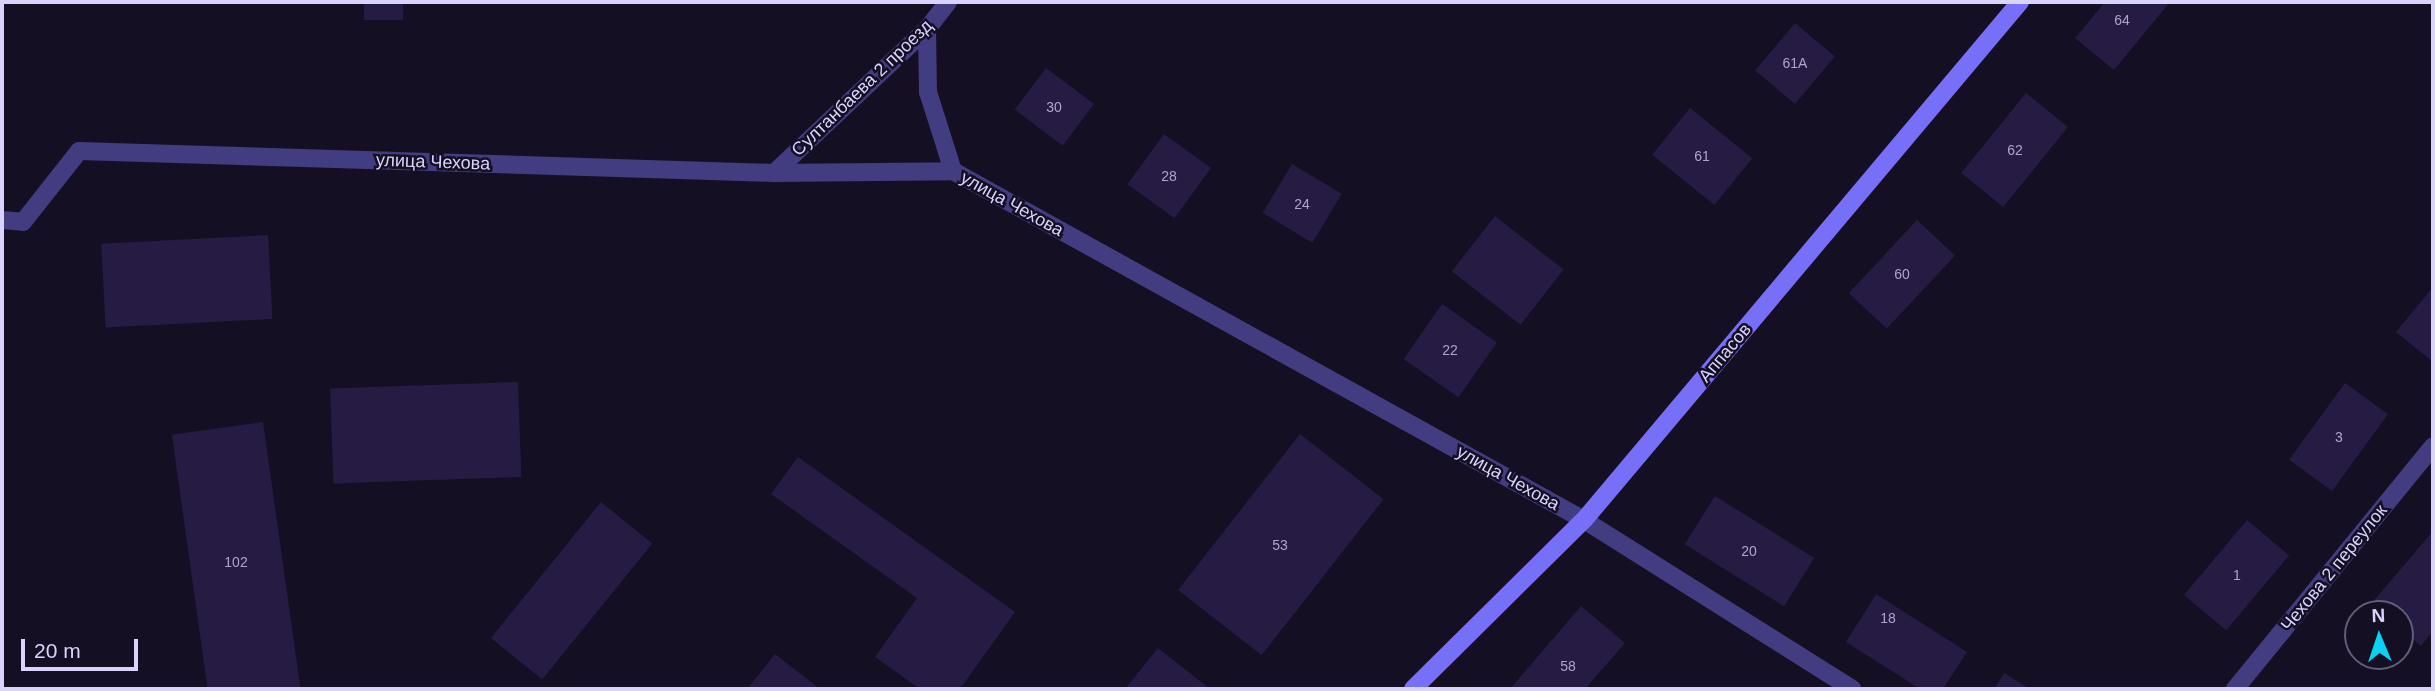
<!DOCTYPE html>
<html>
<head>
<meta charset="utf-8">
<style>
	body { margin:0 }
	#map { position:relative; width:2435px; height:691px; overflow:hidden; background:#140f23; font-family:Helvetica,sans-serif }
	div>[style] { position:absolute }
	.building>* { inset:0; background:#261c43; transform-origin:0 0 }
	.lane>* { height:18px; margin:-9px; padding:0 9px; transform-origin:9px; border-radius:9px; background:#423c80 }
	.street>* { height:18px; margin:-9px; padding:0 9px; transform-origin:9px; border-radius:9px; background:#423c80 }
	.secondary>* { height:18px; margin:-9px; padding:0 9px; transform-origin:9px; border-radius:9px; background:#786ff9 }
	span { translate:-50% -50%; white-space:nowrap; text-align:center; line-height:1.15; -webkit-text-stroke:5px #140f23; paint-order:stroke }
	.number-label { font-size:14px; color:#ada5ce }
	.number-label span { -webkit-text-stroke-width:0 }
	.street-label { font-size:18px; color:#dad3fd }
	.frame { position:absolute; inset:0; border:4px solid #dad3fd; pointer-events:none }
	.north { position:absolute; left:2344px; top:600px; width:70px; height:70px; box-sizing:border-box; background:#140f23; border:2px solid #635d7a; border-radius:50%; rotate:358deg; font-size:19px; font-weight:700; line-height:28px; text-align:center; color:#dad3fd }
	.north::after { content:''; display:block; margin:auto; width:24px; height:32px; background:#0bd1f2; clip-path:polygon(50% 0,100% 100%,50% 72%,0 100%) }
	.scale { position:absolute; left:21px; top:639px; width:117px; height:32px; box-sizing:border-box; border:4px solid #dad3fd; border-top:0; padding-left:9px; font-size:21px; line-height:24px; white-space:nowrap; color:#dad3fd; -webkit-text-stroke:5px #140f23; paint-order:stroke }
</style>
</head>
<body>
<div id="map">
	<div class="building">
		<i style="left:364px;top:2px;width:39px;height:18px"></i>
		<i style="clip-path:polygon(2105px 2px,2170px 2px,2114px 70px,2075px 38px)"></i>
		<i style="left:1795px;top:23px;width:52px;height:62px;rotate:40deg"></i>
		<i style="left:1046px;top:68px;width:60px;height:52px;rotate:37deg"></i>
		<i style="left:2026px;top:93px;width:54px;height:103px;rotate:39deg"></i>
		<i style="left:1690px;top:108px;width:80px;height:60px;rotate:39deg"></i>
		<i style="left:1164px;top:134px;width:58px;height:62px;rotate:36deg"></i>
		<i style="left:1292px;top:164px;width:58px;height:57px;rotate:31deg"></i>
		<i style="left:1495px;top:216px;width:87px;height:70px;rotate:38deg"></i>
		<i style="left:1917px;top:220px;width:52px;height:100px;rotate:43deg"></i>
		<i style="left:268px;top:235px;width:84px;height:167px;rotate:87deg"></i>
		<i style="clip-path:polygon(2433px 287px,2433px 362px,2396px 332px)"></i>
		<i style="left:1442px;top:304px;width:67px;height:67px;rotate:35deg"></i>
		<i style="left:518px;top:382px;width:95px;height:188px;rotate:88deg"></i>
		<i style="left:2345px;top:383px;width:53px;height:95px;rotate:36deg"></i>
		<i style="left:263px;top:422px;width:270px;height:92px;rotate:82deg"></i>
		<i style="left:1300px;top:434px;width:106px;height:198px;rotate:38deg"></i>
		<i style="clip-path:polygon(798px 457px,1015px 612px,960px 689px,920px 689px,875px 657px,917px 598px,771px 494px)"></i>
		<i style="left:1715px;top:496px;width:117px;height:57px;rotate:32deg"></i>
		<i style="left:601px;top:502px;width:66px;height:175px;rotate:39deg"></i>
		<i style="left:2247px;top:520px;width:55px;height:98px;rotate:40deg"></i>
		<i style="clip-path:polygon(2433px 531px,2433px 631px,2421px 646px,2400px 628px,2400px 614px,2384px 614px,2371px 604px)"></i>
		<i style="clip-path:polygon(1876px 594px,1967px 652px,1943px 689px,1920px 689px,1846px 642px)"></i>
		<i style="clip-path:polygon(1581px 606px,1625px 643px,1585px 689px,1510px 689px)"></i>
		<i style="clip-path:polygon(1158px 648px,1210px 689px,1125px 689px)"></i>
		<i style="clip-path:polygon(775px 654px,820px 689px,747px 689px)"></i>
		<i style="clip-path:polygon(2004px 673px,2030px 689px,1994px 689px)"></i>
	</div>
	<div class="lane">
		<i style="left:2px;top:220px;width:21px;rotate:5deg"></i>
		<i style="left:23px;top:222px;width:90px;rotate:-51.7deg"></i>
		<i style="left:79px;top:151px;width:695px;rotate:1.81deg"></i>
	</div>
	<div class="street">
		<i style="left:927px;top:29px;width:63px;rotate:89.1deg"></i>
		<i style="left:928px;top:92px;width:83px;rotate:72.4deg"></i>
		<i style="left:774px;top:173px;width:179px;rotate:-0.6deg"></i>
		<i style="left:953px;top:171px;width:721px;rotate:28.95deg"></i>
		<i style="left:1584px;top:520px;width:317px;rotate:32.2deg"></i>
		<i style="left:774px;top:173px;width:210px;rotate:-43.3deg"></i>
		<i style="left:927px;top:29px;width:34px;rotate:-52deg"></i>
		<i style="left:2235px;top:689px;width:313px;rotate:-50.8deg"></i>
	</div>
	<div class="secondary">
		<i style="left:1413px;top:689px;width:240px;rotate:-44.7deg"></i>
		<i style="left:1584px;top:520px;width:677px;rotate:-49.91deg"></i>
	</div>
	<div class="number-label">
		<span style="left:2122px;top:20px">64</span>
		<span style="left:1795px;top:63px">61А</span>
		<span style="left:1054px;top:107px">30</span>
		<span style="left:2015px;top:150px">62</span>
		<span style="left:1702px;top:156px">61</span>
		<span style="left:1169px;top:176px">28</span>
		<span style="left:1302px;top:204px">24</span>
		<span style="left:1902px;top:274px">60</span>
		<span style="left:1450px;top:350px">22</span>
		<span style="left:2339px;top:437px">3</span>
		<span style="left:1280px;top:545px">53</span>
		<span style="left:1749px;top:551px">20</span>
		<span style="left:236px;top:562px">102</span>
		<span style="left:2237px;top:575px">1</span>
		<span style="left:1888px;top:618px">18</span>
		<span style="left:1568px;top:666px">58</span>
	</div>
	<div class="street-label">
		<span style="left:862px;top:88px;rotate:-44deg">Султанбаева 2 проезд</span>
		<span style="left:433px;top:162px;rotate:2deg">улица Чехова</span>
		<span style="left:1012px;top:204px;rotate:29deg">улица Чехова</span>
		<span style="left:1725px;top:353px;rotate:-50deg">Аппасов</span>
		<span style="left:1508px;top:478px;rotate:29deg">улица Чехова</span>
		<span style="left:2334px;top:568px;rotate:-51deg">Чехова 2 переулок</span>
	</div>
	<div class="frame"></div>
	<div class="north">N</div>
	<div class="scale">20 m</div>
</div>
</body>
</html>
